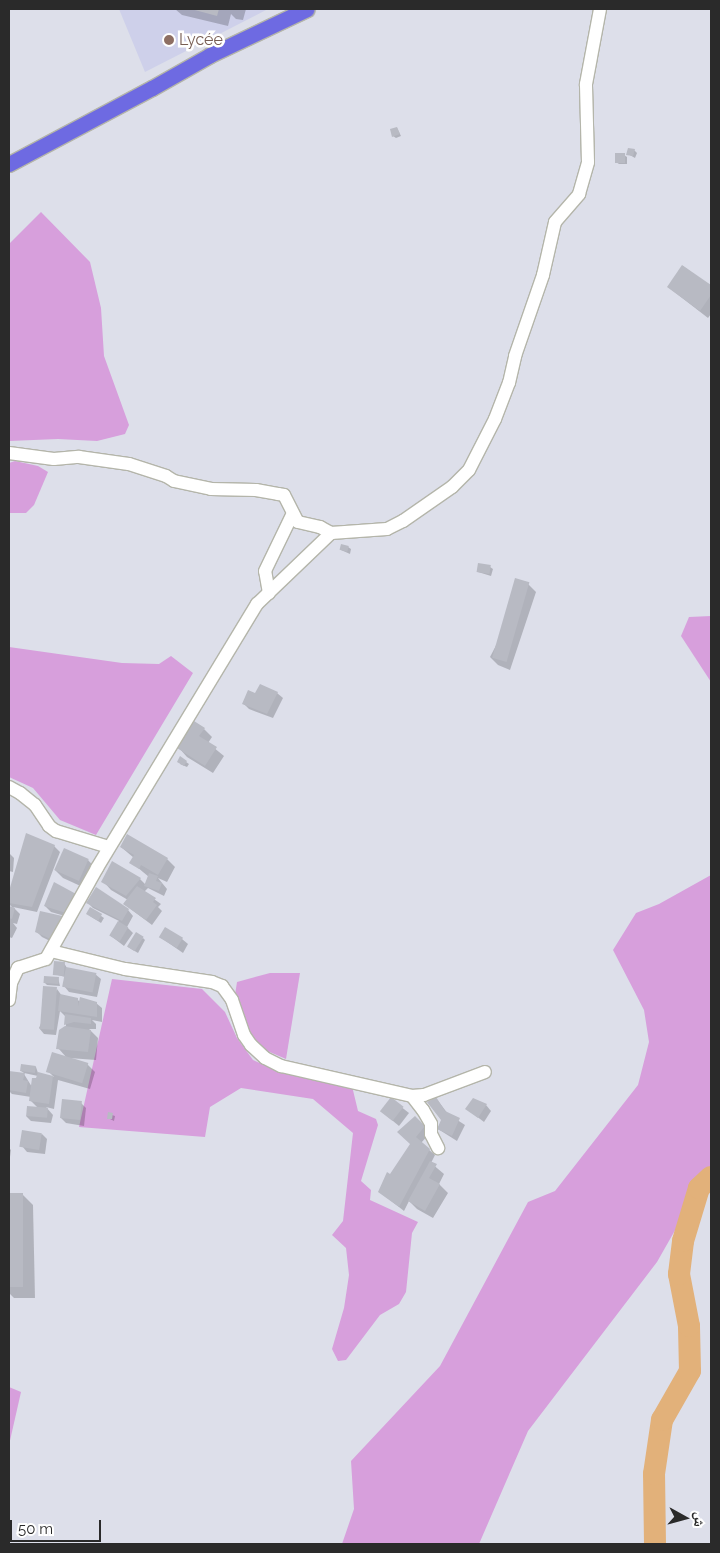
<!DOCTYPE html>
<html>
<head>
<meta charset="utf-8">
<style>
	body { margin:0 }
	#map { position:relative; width:720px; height:1553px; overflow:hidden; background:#dddfea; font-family:Raleway,"Noto Naskh Arabic",sans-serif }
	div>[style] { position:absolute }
	.education>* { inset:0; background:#ced0ea }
	.green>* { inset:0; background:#d79fdc }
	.shadow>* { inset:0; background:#0003 }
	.river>* { height:22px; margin:-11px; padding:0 11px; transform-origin:11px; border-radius:11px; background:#e2b17a }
	.building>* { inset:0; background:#b8bac3; transform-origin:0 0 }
	.roads { filter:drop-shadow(1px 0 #b4b5aa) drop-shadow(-1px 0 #b4b5aa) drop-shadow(0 1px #b4b5aa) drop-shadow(0 -1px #b4b5aa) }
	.minor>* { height:12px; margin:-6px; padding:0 6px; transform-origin:6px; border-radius:6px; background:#fff }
	.major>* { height:15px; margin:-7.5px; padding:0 7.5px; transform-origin:7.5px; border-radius:7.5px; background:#6e6ae2 }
	.dots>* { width:14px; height:14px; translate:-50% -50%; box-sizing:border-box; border:2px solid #fff; border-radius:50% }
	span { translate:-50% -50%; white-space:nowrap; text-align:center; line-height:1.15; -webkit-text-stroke:5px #fff; paint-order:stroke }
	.education-label { font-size:16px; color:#785e54 }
	.left { translate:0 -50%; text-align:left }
	.frame { position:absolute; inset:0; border:10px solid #2a2a2a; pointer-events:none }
	.north { position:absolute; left:660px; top:1493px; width:50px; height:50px; -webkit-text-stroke:4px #fff; paint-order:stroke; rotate:97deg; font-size:14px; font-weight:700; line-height:20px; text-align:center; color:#2a2a2a }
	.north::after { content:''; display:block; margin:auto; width:18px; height:22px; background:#2a2a2a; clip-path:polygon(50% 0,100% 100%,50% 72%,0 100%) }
	.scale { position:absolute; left:10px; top:1520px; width:91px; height:22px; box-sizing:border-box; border:2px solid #2a2a2a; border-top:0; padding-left:6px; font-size:15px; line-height:18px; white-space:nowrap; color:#2a2a2a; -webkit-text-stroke:4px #fff; paint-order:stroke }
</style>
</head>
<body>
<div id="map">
	<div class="education">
		<i style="clip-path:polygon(119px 9px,268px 9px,145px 72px)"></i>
	</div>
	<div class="green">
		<i style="clip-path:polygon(41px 212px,90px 262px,101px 308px,104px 356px,129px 425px,125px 434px,97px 441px,58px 439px,9px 441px,9px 244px)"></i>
		<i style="clip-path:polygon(15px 461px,38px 466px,48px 472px,34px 505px,26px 513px,9px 513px,9px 463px)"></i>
		<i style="clip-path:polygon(711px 616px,711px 682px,681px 636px,689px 617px)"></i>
		<i style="clip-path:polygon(9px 647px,122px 663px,159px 664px,171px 656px,193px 673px,96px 835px,60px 820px,33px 788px,9px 777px)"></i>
		<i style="clip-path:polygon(711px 875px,711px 1167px,657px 1262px,528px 1431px,479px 1544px,342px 1544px,354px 1509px,351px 1461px,440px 1366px,528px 1202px,555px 1191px,638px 1085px,649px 1042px,644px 1010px,613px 950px,636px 913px,659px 904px)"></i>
		<i style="clip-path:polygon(270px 973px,300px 973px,286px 1059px,265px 1050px,247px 1032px,235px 995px,237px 982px)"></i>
		<i style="clip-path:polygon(112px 979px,202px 989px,225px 1012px,237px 1038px,253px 1060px,278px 1071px,352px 1086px,358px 1111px,376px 1119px,378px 1125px,361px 1181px,371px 1190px,370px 1200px,418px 1222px,412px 1233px,406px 1292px,399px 1304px,380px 1315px,346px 1360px,338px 1361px,332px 1349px,344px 1308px,349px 1275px,346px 1248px,332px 1235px,343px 1221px,353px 1133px,313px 1099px,241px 1088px,210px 1107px,205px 1137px,79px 1127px)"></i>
		<i style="clip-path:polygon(9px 1387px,21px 1392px,9px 1445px)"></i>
	</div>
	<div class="shadow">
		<i style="clip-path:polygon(175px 9px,246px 9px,243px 20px,236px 19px,231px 14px,228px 26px,182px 15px)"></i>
		<i style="clip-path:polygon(397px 128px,401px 136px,396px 138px,393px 136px)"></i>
		<i style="clip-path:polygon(634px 150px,637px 153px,635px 158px,628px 154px)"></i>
		<i style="clip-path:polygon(624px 155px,627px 157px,627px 164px,619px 164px,616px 162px)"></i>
		<i style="clip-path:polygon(683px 266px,711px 287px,711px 314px,708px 318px,668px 287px)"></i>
		<i style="clip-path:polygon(348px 547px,351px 549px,350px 554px,341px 550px)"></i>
		<i style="clip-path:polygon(490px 567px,493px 569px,491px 576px,478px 572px)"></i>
		<i style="clip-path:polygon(528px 584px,536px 592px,510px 670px,498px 665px,490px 657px)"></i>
		<i style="clip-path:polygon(277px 693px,283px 698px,273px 718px,249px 709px,244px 704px,256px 695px)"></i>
		<i style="clip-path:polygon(204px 729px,212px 737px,208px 743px,224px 756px,213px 773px,187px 757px,179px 748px)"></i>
		<i style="clip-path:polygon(180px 758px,189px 764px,187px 767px,180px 764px)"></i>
		<i style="clip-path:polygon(27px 835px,54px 846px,60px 852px,37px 912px,13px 907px,20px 914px,17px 924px,13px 923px,17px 928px,12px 938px,9px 937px,9px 907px,14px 909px,9px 904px,9px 896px)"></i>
		<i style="clip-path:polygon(121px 847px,167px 859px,175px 867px,167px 882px,158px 878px,167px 889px,164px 896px,148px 888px,144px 892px,161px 904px,158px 907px,162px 911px,152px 925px,124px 904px,128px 900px,111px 890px,103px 881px,140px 879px,146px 885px,149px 877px,131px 862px,134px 858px)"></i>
		<i style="clip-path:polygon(9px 853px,14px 858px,13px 872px,9px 871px)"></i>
		<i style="clip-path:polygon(88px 860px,96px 869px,87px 889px,63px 878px,55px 870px)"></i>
		<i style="clip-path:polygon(55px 884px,75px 919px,51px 912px,45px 906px)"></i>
		<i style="clip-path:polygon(88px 903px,128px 910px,133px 916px,127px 927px,133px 933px,124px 946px,111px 936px,119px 921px,93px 908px)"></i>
		<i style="clip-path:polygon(91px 909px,104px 918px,101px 923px,90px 916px)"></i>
		<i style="clip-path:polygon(41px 912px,60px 946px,42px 937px,36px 931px)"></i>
		<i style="clip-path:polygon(160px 937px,182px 939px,188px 944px,183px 953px)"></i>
		<i style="clip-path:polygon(143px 938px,145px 940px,138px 953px,128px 947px)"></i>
		<i style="clip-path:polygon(64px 963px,67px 968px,95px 974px,101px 979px,97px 997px,69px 992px,64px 986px,65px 977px,54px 974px)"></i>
		<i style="clip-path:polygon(58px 978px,60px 986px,47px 985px,45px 983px)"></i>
		<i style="clip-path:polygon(57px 989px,62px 996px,77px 999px,80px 1002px,96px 1003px,102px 1008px,102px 1022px,92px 1020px,96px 1024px,96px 1029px,89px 1029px,98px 1038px,96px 1060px,69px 1058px,87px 1064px,95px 1072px,90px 1089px,58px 1080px,54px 1109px,46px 1107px,53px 1115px,51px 1123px,31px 1121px,26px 1116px,38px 1108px,30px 1100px,31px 1097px,12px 1094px,9px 1091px,9px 1072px,24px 1074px,32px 1087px,38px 1076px,24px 1073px,21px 1071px,22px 1065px,36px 1067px,38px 1073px,54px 1077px,49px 1072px,67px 1058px,58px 1048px,60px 1031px,66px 1026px,65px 1016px,60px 1011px,56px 1035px,44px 1034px,39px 1028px)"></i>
		<i style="clip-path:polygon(436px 1098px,448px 1114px,465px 1125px,457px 1141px,438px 1129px,442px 1120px)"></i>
		<i style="clip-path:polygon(391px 1099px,409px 1113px,399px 1126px,387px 1116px)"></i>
		<i style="clip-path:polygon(473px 1100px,486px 1105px,491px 1111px,484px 1122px,467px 1109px)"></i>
		<i style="clip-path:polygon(81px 1103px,86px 1108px,84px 1126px,66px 1123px,61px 1118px)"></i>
		<i style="clip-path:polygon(109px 1114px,115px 1116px,114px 1121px,108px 1118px)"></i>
		<i style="clip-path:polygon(415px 1118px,430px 1133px,421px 1143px,435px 1155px,431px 1163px,444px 1174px,439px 1184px,448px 1193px,433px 1218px,417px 1209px,409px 1201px,404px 1211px,380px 1192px,411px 1144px)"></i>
		<i style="clip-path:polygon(42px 1134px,47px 1139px,45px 1154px,27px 1152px,22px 1146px)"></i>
		<i style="clip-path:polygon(9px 1148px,11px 1150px,9px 1164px)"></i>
		<i style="clip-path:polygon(22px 1194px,33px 1205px,35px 1298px,14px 1298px,9px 1293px,9px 1195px)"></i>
	</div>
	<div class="river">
		<i style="left:655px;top:1544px;width:70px;rotate:-90.8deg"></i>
		<i style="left:654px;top:1474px;width:55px;rotate:-81.6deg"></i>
		<i style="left:662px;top:1420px;width:56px;rotate:-60.3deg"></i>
		<i style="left:690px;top:1371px;width:45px;rotate:-91.3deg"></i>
		<i style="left:689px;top:1326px;width:53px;rotate:-100.9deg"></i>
		<i style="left:679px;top:1274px;width:33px;rotate:-83deg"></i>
		<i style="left:683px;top:1241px;width:55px;rotate:-73.2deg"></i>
		<i style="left:699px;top:1188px;width:16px;rotate:-43deg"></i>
	</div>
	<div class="building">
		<i style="clip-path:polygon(191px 9px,219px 9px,217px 16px)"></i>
		<i style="clip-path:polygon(397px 127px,400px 134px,392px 137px,390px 129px)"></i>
		<i style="clip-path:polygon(628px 148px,635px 149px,633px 156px,626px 155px)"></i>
		<i style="left:615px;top:153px;width:10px;height:10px"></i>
		<i style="clip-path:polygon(682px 265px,711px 285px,711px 295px,700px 311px,667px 287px)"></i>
		<i style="left:341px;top:544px;width:8px;height:6px;rotate:14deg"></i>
		<i style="left:478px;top:563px;width:13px;height:9px;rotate:9deg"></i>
		<i style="left:515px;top:578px;width:15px;height:83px;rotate:16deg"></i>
		<i style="clip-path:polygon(260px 684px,278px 692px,267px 714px,242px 704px,248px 690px,255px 693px)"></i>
		<i style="clip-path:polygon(194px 721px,205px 728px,199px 736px,217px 747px,205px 766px,177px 748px)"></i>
		<i style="clip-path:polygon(180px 756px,187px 761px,184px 766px,177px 762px)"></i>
		<i style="clip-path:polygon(26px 833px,55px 845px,32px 907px,9px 903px,9px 891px)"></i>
		<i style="clip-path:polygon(127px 834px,168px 858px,158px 875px,141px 865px,139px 869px,129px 863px,134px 855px,120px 847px)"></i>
		<i style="left:64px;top:848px;width:27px;height:24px;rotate:24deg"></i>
		<i style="clip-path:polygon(112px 861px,141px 878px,126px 896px,101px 882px)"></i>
		<i style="clip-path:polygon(149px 873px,158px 876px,156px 881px,162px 883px,159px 891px,144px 886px)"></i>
		<i style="clip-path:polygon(54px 882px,78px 895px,69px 914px,44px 906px)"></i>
		<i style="clip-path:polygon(137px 886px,156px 898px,153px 902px,157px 905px,146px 920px,123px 904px)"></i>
		<i style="clip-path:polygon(96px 887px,129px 909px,122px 921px,86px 903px)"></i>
		<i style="clip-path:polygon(9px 906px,15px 908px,12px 919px,9px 918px)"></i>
		<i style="left:90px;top:907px;width:14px;height:8px;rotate:30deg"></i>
		<i style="clip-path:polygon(40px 911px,67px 917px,55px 941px,35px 932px)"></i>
		<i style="left:118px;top:921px;width:12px;height:17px;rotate:31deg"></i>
		<i style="left:165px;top:927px;width:21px;height:12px;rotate:31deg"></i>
		<i style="left:136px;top:932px;width:9px;height:17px;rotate:32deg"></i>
		<i style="left:54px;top:961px;width:11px;height:14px;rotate:5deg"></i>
		<i style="left:66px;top:967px;width:31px;height:20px;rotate:11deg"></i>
		<i style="left:44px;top:976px;width:15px;height:7px;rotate:4deg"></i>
		<i style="left:43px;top:986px;width:14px;height:43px;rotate:4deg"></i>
		<i style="clip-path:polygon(60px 994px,78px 998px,78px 1006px,80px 997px,97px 1002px,97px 1017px,58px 1011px)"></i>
		<i style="clip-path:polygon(65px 1014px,91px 1018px,91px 1024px,74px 1022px,64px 1025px)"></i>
		<i style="clip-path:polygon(65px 1026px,91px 1030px,88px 1052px,56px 1049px,59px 1030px)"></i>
		<i style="left:52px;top:1052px;width:38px;height:21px;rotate:17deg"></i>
		<i style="left:21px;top:1064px;width:15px;height:7px;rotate:8deg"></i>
		<i style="clip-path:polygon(9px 1071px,25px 1073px,23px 1080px,28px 1081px,26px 1093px,9px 1090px)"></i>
		<i style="clip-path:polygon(38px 1072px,53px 1076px,49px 1104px,29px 1101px,32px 1078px,36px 1078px)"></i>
		<i style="left:391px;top:1097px;width:16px;height:18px;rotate:38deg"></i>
		<i style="clip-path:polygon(436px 1097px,445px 1111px,460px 1118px,452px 1136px,437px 1129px,441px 1120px,427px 1102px)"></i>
		<i style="clip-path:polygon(473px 1098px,487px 1104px,478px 1118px,465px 1109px)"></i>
		<i style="left:62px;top:1099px;width:20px;height:19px;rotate:6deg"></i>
		<i style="left:27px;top:1106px;width:21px;height:10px;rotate:5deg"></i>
		<i style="clip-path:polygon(108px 1112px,113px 1113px,112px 1119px,107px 1119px)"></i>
		<i style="clip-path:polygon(415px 1116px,425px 1126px,416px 1137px,430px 1149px,399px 1207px,378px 1192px,387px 1172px,390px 1174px,410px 1144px,397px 1132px)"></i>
		<i style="left:22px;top:1130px;width:20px;height:17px;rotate:9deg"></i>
		<i style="clip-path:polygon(430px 1161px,437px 1164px,429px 1178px,440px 1184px,425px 1211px,408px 1201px)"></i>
		<i style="left:9px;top:1193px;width:14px;height:94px"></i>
	</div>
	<div class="roads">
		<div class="minor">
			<i style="left:9px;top:453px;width:45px;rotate:7.6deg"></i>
			<i style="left:54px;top:459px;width:25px;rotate:-5deg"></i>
			<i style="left:79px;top:457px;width:50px;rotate:8deg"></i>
			<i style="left:129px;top:464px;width:39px;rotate:18deg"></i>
			<i style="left:166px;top:476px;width:9px;rotate:32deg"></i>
			<i style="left:174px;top:481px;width:38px;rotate:12deg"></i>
			<i style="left:211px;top:489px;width:45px;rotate:1.3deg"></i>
			<i style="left:256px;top:490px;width:22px;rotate:10deg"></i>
			<i style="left:278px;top:494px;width:6px;rotate:9deg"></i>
			<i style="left:284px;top:495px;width:30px;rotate:63deg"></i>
			<i style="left:298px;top:522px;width:23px;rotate:13deg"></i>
			<i style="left:320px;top:527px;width:13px;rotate:29deg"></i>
			<i style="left:269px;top:593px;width:22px;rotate:-100deg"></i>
			<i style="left:265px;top:571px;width:64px;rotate:-64.2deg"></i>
			<i style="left:9px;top:787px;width:13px;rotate:29deg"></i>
			<i style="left:20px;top:793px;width:19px;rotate:39deg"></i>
			<i style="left:35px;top:805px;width:25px;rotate:56deg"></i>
			<i style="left:49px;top:826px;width:9px;rotate:36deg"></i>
			<i style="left:56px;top:831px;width:55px;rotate:16.8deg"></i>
			<i style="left:51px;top:951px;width:76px;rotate:13.7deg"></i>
			<i style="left:125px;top:969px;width:88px;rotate:8.5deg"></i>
			<i style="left:212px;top:982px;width:11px;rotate:22deg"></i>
			<i style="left:222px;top:986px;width:17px;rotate:54deg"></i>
			<i style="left:232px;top:1000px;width:37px;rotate:71deg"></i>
			<i style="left:244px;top:1035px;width:12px;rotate:55deg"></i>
			<i style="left:251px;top:1045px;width:19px;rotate:43deg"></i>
			<i style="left:265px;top:1058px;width:18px;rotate:27deg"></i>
			<i style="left:281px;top:1066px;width:134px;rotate:12.9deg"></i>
			<i style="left:412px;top:1096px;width:12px;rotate:-5deg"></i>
			<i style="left:424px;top:1095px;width:65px;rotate:-20.7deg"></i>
			<i style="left:9px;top:1000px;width:17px;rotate:-83deg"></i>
			<i style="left:11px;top:983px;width:17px;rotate:-65deg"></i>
			<i style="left:18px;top:968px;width:29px;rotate:-18deg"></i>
			<i style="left:46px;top:959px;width:104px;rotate:-60.7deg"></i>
			<i style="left:97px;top:868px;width:309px;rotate:-58.8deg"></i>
			<i style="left:257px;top:604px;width:103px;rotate:-43.8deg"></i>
			<i style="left:331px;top:533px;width:56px;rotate:-4.1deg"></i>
			<i style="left:387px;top:529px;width:18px;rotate:-27deg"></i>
			<i style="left:403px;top:521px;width:60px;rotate:-34.8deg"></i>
			<i style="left:452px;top:487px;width:24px;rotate:-45deg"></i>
			<i style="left:469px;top:470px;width:57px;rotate:-63deg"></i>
			<i style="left:495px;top:419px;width:39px;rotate:-69deg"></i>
			<i style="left:509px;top:383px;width:28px;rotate:-77deg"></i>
			<i style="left:515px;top:356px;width:86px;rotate:-70.9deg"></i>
			<i style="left:543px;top:275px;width:54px;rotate:-77.2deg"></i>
			<i style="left:555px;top:222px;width:37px;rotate:-49deg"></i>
			<i style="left:579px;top:194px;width:33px;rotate:-74deg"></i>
			<i style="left:588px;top:162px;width:78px;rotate:-91.5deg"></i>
			<i style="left:586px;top:84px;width:76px;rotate:-79.4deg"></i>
			<i style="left:412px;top:1096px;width:18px;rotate:52deg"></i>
			<i style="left:423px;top:1110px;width:16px;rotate:60deg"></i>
			<i style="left:431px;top:1124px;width:10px;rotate:90deg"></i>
			<i style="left:431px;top:1134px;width:16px;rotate:63deg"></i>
		</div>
		<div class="major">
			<i style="left:9px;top:164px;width:162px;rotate:-28deg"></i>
			<i style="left:152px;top:88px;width:67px;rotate:-29.6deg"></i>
			<i style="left:210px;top:55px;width:107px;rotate:-25.4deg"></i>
		</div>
	</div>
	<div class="dots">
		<i style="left:169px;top:40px;background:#8d6e63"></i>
	</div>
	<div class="education-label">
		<span class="left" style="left:179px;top:40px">Lycée</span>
	</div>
	<div class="frame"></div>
	<div class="north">ش</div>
	<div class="scale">50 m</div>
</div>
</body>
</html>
